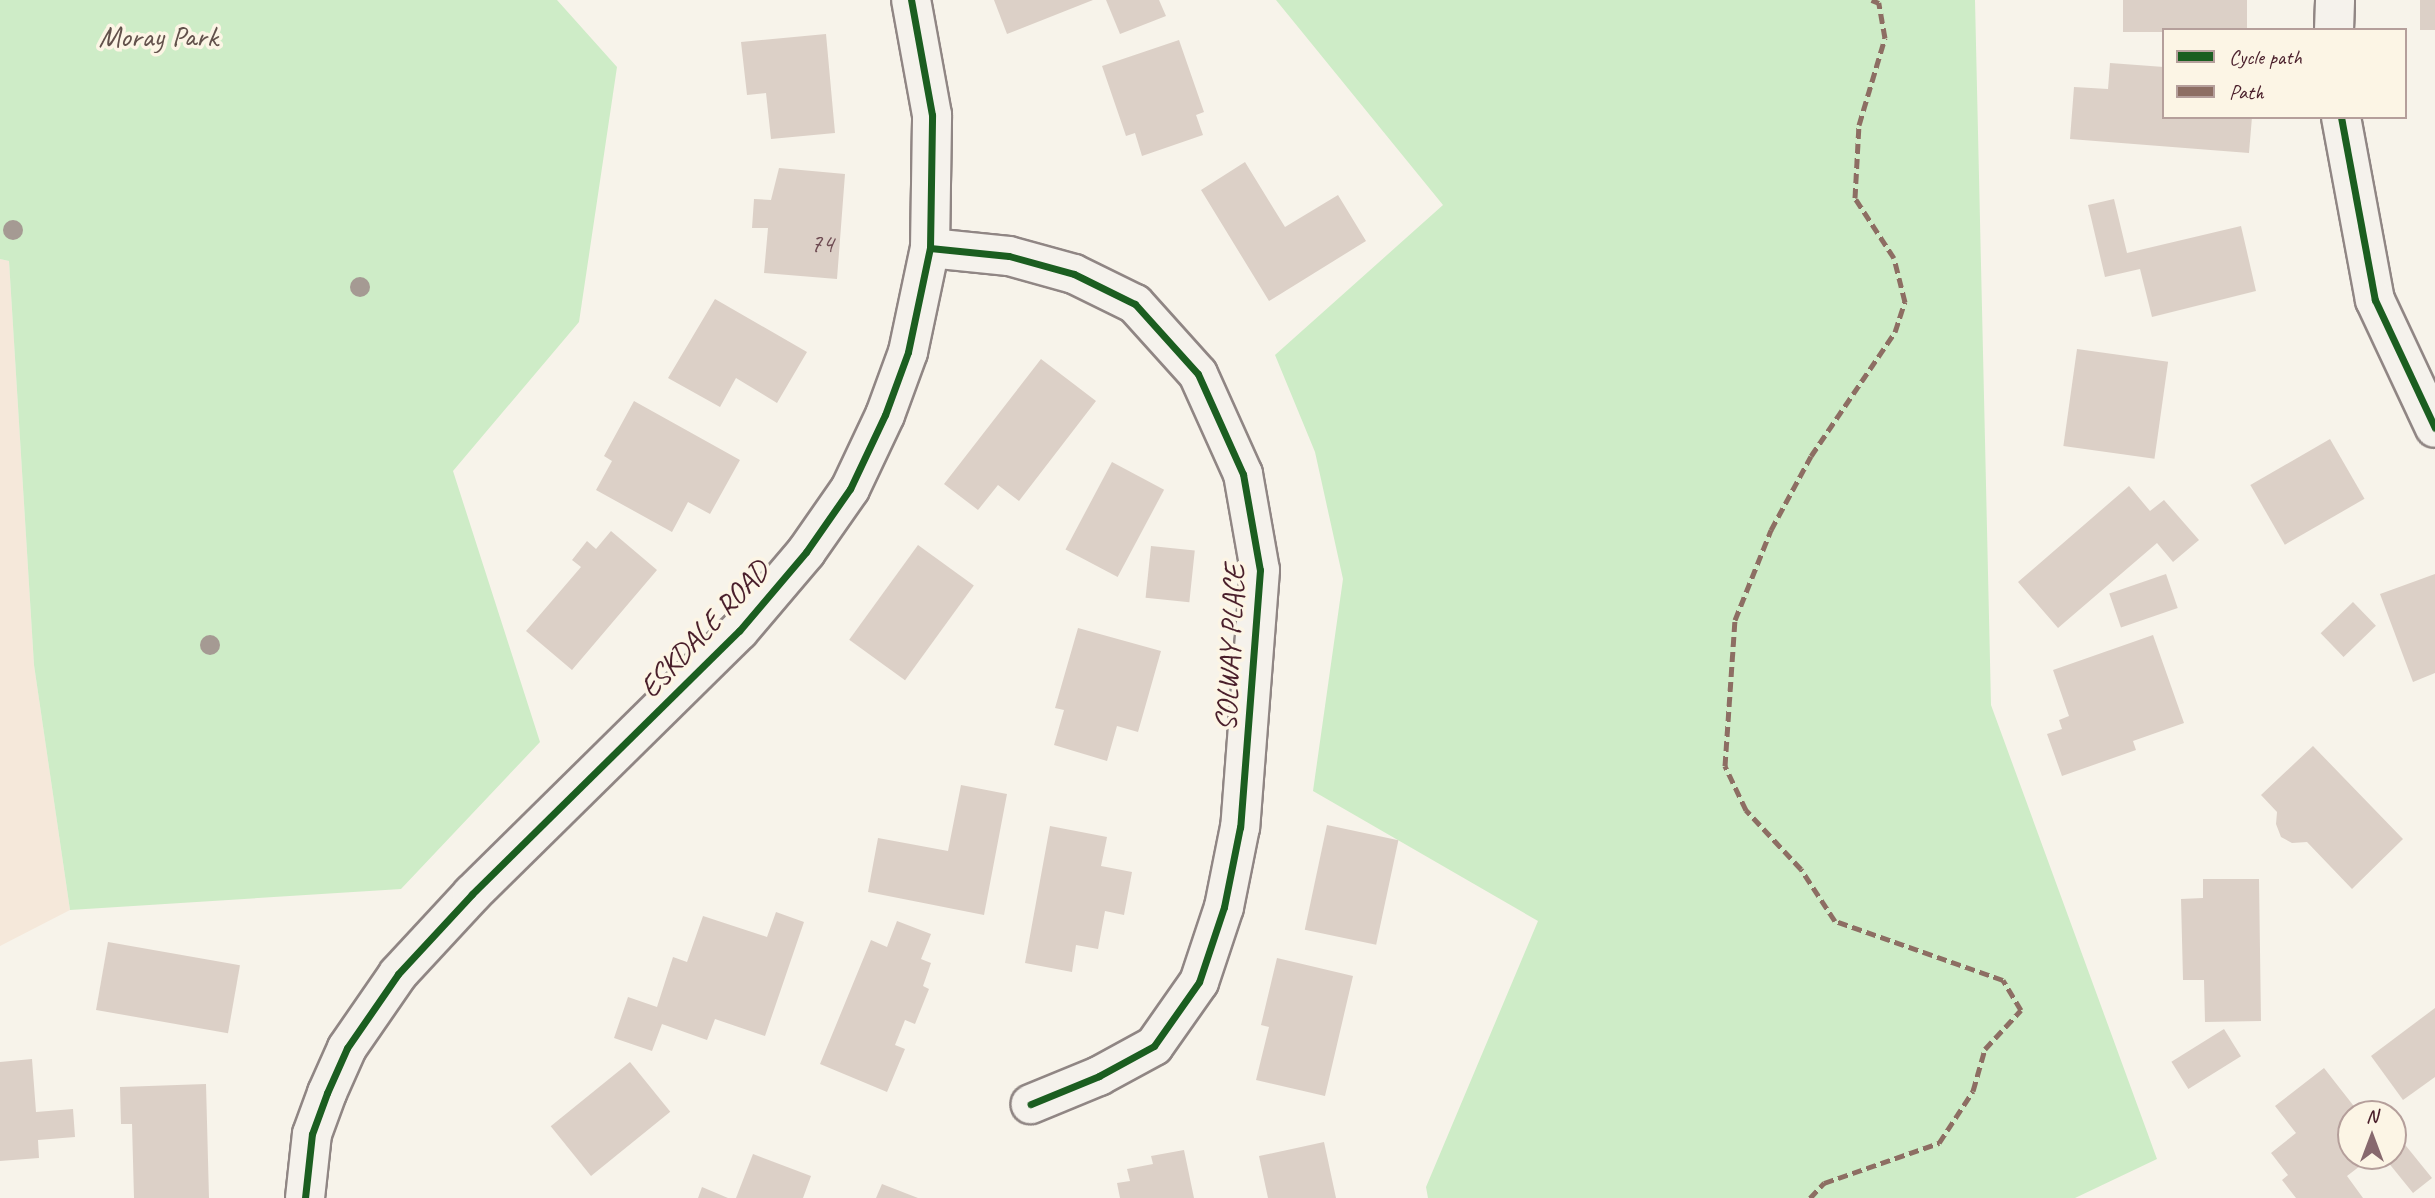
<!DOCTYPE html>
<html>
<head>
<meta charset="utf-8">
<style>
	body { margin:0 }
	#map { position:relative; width:2435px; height:1198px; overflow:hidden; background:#f7f3ea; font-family:Caveat,sans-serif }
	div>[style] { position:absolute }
	.built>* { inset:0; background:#f5e8da }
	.green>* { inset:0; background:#ceecc7 }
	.building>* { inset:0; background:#dcd0c7; transform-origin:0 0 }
	.roads { filter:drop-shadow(2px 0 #908684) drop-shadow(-2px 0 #908684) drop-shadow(0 2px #908684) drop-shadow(0 -2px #908684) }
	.minor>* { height:38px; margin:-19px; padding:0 19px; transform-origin:19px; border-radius:19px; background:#f5f2ec }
	.quiet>* { height:5px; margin-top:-2.5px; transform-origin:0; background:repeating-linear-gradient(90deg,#8d6e63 0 10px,transparent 0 15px) }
	.cycleway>* { height:7px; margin:-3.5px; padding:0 3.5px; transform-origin:3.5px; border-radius:3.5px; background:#1b5e20 }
	.trees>* { width:20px; height:20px; margin:-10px; border-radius:50%; background:#a59a93 }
	span { translate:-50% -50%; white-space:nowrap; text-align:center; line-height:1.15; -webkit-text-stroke:7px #fcf5e5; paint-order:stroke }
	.number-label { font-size:26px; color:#6e4b52 }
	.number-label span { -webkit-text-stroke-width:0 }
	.park-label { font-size:30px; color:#62514b }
	.street-label { font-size:30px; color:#4a1f2b }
	.legend { position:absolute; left:2162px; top:28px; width:245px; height:91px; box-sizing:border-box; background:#fcf5e5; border:2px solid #b59f9b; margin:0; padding:9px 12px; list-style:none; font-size:21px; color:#4a1f2b }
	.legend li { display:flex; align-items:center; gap:14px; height:35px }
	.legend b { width:35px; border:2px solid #b59f9b }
	.north { position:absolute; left:2337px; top:1100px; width:70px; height:70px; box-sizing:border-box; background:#fcf5e5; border:2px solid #b59f9b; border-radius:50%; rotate:0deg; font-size:19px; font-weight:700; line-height:28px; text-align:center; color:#4a1f2b }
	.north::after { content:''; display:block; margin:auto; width:24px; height:32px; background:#87696e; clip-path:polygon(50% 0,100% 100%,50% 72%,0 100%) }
</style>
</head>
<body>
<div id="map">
	<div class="built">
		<i style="clip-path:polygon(0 259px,9px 261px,34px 665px,70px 910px,0 946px)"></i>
	</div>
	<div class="green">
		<i style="clip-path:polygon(0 0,557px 0,617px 67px,579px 322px,453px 471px,540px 742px,401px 889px,70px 910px,34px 665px,9px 261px,0 259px)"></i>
		<i style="clip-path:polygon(1276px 0,1975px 0,1991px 705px,2157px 1159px,2075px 1198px,1428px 1198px,1426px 1187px,1538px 921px,1313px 791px,1343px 579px,1315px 452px,1275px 355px,1443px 205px)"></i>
	</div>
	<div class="building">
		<i style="clip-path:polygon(994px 0,1093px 0,1007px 34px)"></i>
		<i style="clip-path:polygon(1106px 0,1159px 0,1166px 16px,1120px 34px)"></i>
		<i style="left:2123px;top:0;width:124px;height:32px"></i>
		<i style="left:2420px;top:0;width:15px;height:30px"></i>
		<i style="clip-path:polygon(826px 34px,835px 133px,771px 139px,766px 93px,747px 95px,741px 42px)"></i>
		<i style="clip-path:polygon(1179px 40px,1204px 112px,1196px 115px,1203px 135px,1142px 156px,1135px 133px,1126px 136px,1102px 66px)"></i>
		<i style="clip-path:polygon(2110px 63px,2164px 67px,2164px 117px,2252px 117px,2249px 153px,2070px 139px,2074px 87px,2108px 89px)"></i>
		<i style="clip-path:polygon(1245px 162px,1285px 227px,1338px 195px,1366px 241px,1269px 301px,1201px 190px)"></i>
		<i style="clip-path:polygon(779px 168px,845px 174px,837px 279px,764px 273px,768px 228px,752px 228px,754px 199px,771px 200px)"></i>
		<i style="clip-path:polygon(2114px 199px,2127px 253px,2241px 226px,2256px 291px,2152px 317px,2140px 269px,2105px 277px,2088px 205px)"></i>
		<i style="clip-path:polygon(715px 299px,807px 352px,777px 403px,736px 378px,720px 407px,668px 378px)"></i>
		<i style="left:2077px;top:349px;width:92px;height:98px;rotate:8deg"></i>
		<i style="clip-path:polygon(1041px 359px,1096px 401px,1019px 501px,998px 485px,978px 510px,944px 484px)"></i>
		<i style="clip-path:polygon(634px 401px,740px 460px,710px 514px,688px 502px,672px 532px,596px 490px,612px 461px,604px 456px)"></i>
		<i style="left:2330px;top:439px;width:69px;height:92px;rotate:60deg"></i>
		<i style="left:1112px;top:462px;width:59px;height:99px;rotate:28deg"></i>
		<i style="clip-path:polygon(2129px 486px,2150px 511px,2164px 500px,2199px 540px,2173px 562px,2157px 543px,2058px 628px,2018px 582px)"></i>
		<i style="clip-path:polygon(611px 531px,657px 570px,572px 670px,526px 631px,581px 567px,572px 560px,587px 541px,596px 549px)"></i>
		<i style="left:918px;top:545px;width:69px;height:117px;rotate:36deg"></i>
		<i style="left:1151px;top:546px;width:44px;height:52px;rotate:6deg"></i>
		<i style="left:2166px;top:574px;width:36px;height:60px;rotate:71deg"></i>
		<i style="clip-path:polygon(2435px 574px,2435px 673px,2413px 682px,2380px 594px)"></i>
		<i style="left:2353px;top:602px;width:33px;height:45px;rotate:46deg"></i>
		<i style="clip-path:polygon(1078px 628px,1161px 651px,1138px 732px,1117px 726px,1107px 761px,1054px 745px,1064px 710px,1055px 708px)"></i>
		<i style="clip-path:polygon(2153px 635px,2184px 723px,2133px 741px,2136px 750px,2062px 776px,2047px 734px,2062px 729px,2059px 720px,2069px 716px,2053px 670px)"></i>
		<i style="clip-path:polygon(2313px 746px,2403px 839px,2352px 889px,2307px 842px,2292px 843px,2281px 837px,2276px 824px,2277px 812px,2261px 795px)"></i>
		<i style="clip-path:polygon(961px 785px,1007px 794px,984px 915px,868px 892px,878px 838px,948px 851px)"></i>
		<i style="left:1327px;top:825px;width:73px;height:107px;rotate:12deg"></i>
		<i style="clip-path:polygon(1050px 826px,1107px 837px,1101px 866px,1132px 872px,1124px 915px,1105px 911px,1098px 949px,1076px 945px,1072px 972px,1025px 963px)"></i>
		<i style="clip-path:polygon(2203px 879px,2259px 879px,2261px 1021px,2205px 1022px,2204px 980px,2183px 980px,2181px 899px,2203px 898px)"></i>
		<i style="clip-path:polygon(776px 912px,804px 922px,765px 1036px,715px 1019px,707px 1040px,662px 1024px,652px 1051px,614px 1038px,628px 997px,657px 1007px,673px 957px,687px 962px,703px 916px,767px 937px)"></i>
		<i style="clip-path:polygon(897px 921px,931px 934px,921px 959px,931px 963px,923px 986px,929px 989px,915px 1024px,905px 1020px,895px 1045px,905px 1049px,887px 1092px,820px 1064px,871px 940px,887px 947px)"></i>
		<i style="left:108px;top:942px;width:134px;height:69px;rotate:10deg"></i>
		<i style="clip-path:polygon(1277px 958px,1353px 976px,1325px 1096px,1256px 1080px,1269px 1027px,1261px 1025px)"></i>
		<i style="clip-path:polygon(2435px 1008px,2435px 1077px,2403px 1100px,2371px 1056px)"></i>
		<i style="left:2224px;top:1029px;width:32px;height:62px;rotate:58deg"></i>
		<i style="clip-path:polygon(32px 1059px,36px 1112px,73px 1109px,75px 1137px,38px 1140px,39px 1158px,0 1161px,0 1062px)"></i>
		<i style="left:630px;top:1062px;width:64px;height:102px;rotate:51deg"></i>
		<i style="clip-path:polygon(2324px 1068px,2360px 1114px,2351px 1114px,2351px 1156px,2373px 1156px,2347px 1176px,2363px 1198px,2296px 1198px,2282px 1180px,2288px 1175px,2271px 1153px,2296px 1133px,2275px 1106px)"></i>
		<i style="clip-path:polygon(206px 1084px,209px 1198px,134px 1198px,132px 1124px,121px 1124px,120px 1087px)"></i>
		<i style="clip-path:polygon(2402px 1141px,2432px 1178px,2413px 1193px,2383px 1156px,2393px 1156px,2393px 1148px)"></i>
		<i style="clip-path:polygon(1324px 1142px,1336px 1198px,1268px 1198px,1259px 1156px)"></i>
		<i style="clip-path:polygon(1184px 1150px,1194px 1198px,1120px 1198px,1117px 1183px,1130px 1181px,1127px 1169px,1153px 1164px,1151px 1156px)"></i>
		<i style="clip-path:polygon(753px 1154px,811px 1176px,803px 1198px,736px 1198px)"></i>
		<i style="clip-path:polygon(882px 1184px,918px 1198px,876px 1198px)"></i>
		<i style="clip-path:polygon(702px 1187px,728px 1198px,698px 1198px)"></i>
	</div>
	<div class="roads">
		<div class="minor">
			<i style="left:2334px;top:30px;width:30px;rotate:-88deg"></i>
			<i style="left:2341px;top:117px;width:186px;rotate:79.5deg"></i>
			<i style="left:2375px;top:300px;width:141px;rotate:64.9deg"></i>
			<i style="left:930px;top:248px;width:79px;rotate:5.8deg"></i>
			<i style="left:1009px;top:256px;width:67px;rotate:15.5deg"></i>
			<i style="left:1074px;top:274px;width:68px;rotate:26.2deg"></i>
			<i style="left:1135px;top:304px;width:94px;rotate:48deg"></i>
			<i style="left:1198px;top:374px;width:110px;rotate:65.8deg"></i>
			<i style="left:1243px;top:474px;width:97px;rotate:80deg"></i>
			<i style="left:1260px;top:570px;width:258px;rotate:94.4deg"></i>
			<i style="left:1240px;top:827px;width:82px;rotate:101.3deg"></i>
			<i style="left:1224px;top:907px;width:79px;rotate:108.4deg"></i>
			<i style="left:1199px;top:982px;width:78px;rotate:125.1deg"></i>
			<i style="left:1154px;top:1046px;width:63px;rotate:151.4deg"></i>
			<i style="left:1099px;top:1076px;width:74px;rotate:157.6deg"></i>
			<i style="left:305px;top:1198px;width:64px;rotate:-83.8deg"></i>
			<i style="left:312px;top:1134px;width:44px;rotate:-69.9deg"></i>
			<i style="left:327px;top:1093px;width:49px;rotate:-66deg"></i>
			<i style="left:347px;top:1048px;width:90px;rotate:-55.4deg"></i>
			<i style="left:398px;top:974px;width:109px;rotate:-47.2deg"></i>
			<i style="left:472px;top:894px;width:375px;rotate:-44.6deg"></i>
			<i style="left:739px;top:631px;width:104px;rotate:-49.7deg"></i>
			<i style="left:806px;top:552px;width:77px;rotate:-55.1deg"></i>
			<i style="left:850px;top:489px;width:82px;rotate:-64.7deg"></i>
			<i style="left:885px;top:415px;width:67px;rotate:-69.9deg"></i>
			<i style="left:908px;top:352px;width:106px;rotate:-78.1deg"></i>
			<i style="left:930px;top:248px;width:133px;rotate:-89.1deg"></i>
			<i style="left:932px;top:115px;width:117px;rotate:-100.3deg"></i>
		</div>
	</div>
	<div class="quiet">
		<i style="left:1810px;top:1198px;width:21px;rotate:-47deg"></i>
		<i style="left:1824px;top:1183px;width:122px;rotate:-19.2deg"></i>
		<i style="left:1939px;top:1143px;width:62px;rotate:-56.8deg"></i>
		<i style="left:1973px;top:1091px;width:44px;rotate:-74.1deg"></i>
		<i style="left:1985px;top:1049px;width:53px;rotate:-47.3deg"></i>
		<i style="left:2021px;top:1010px;width:35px;rotate:-121deg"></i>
		<i style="left:2003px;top:980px;width:178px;rotate:-160.6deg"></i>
		<i style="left:1835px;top:921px;width:62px;rotate:-123.2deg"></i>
		<i style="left:1801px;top:869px;width:81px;rotate:-133deg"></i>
		<i style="left:1746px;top:810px;width:49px;rotate:-115.5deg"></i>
		<i style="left:1725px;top:766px;width:146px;rotate:-86.1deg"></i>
		<i style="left:1735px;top:620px;width:97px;rotate:-68.2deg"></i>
		<i style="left:1771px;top:530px;width:84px;rotate:-61.6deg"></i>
		<i style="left:1811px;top:456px;width:150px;rotate:-55.9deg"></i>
		<i style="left:1895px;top:332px;width:32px;rotate:-72deg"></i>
		<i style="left:1905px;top:302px;width:45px;rotate:-104deg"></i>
		<i style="left:1894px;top:258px;width:72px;rotate:-123deg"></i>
		<i style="left:1855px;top:198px;width:73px;rotate:-86.9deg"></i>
		<i style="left:1859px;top:125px;width:91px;rotate:-73.4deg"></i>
		<i style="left:1885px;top:38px;width:36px;rotate:-100deg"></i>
		<i style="left:1879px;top:3px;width:8px;rotate:-157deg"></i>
	</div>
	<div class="cycleway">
		<i style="left:2341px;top:117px;width:186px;rotate:79.5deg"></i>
		<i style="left:2375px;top:300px;width:141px;rotate:64.9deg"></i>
		<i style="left:930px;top:248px;width:79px;rotate:5.8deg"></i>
		<i style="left:1009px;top:256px;width:67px;rotate:15.5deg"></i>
		<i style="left:1074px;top:274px;width:68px;rotate:26.2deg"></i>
		<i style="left:1135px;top:304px;width:94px;rotate:48deg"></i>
		<i style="left:1198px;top:374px;width:110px;rotate:65.8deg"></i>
		<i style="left:1243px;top:474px;width:97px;rotate:80deg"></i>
		<i style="left:1260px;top:570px;width:258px;rotate:94.4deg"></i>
		<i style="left:1240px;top:827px;width:82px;rotate:101.3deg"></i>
		<i style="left:1224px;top:907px;width:79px;rotate:108.4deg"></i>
		<i style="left:1199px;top:982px;width:78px;rotate:125.1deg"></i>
		<i style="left:1154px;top:1046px;width:63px;rotate:151.4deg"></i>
		<i style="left:1099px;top:1076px;width:74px;rotate:157.6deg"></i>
		<i style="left:305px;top:1198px;width:64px;rotate:-83.8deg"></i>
		<i style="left:312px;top:1134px;width:44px;rotate:-69.9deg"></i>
		<i style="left:327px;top:1093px;width:49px;rotate:-66deg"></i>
		<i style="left:347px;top:1048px;width:90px;rotate:-55.4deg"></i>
		<i style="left:398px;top:974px;width:109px;rotate:-47.2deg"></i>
		<i style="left:472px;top:894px;width:375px;rotate:-44.6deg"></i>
		<i style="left:739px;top:631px;width:104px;rotate:-49.7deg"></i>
		<i style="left:806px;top:552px;width:77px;rotate:-55.1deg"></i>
		<i style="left:850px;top:489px;width:82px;rotate:-64.7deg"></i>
		<i style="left:885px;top:415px;width:67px;rotate:-69.9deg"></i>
		<i style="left:908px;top:352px;width:106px;rotate:-78.1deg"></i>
		<i style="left:930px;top:248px;width:133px;rotate:-89.1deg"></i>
		<i style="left:932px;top:115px;width:117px;rotate:-100.3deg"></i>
	</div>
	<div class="trees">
		<i style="left:13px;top:230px"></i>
		<i style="left:360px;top:287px"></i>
		<i style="left:210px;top:645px"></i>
	</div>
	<div class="number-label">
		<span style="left:822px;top:244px">74</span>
	</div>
	<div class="park-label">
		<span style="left:158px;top:36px">Moray Park</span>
	</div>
	<div class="street-label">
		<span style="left:704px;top:629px;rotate:-47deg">ESKDALE ROAD</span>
		<span style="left:1230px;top:648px;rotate:-87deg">SOLWAY PLACE</span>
	</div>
	<ul class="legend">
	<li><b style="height:9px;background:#1b5e20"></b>Cycle path</li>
	<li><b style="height:9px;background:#8d6e63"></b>Path</li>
	</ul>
	<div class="north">N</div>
</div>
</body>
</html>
